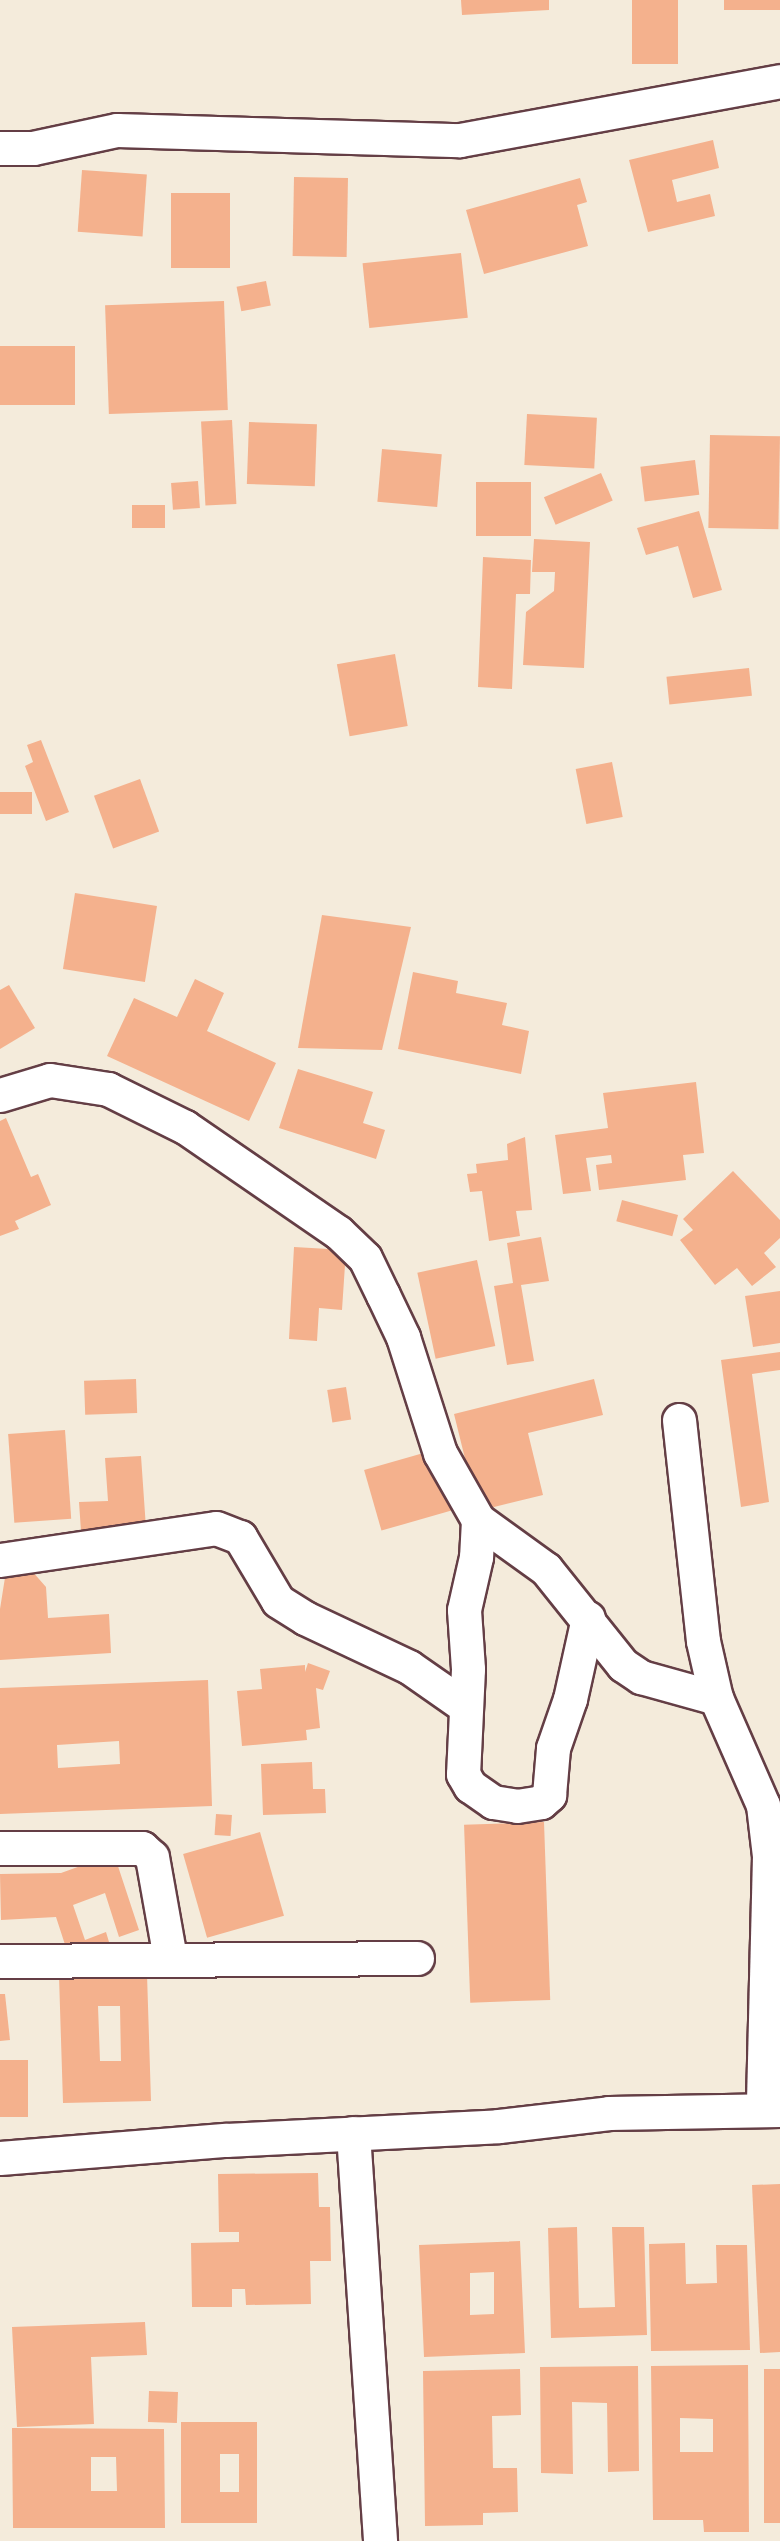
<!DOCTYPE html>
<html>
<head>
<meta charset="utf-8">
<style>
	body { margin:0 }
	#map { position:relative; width:780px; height:2541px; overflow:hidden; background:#f4ebdb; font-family:Delius,sans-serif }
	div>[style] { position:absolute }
	.building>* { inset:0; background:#f4b18d; transform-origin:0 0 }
	.roads { filter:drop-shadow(2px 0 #643e45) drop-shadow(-2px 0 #643e45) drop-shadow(0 2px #643e45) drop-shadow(0 -2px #643e45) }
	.minor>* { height:33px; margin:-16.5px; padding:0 16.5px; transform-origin:16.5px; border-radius:16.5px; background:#fff }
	span { translate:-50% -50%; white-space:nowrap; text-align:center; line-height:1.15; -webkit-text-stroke:4.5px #f6f6f2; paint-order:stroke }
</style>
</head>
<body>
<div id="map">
	<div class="building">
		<i style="clip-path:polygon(461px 0,549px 0,549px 10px,462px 15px)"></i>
		<i style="left:632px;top:0;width:46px;height:64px"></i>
		<i style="left:724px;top:0;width:56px;height:10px"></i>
		<i style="clip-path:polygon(713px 140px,719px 168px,672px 180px,677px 202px,710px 194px,715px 216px,648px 232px,629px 160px)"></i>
		<i style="left:82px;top:170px;width:65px;height:62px;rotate:4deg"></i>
		<i style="left:294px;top:177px;width:54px;height:79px;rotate:1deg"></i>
		<i style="clip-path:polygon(580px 178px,587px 202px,577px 205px,588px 246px,484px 274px,466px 210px)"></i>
		<i style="left:171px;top:193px;width:59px;height:75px"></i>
		<i style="left:461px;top:253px;width:65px;height:99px;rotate:84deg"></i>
		<i style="left:266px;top:281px;width:25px;height:30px;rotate:79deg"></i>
		<i style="left:224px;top:301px;width:109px;height:119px;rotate:88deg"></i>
		<i style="left:0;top:346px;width:75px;height:59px"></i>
		<i style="left:527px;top:414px;width:70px;height:51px;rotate:3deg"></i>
		<i style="left:232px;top:420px;width:84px;height:31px;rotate:87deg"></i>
		<i style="left:249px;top:422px;width:68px;height:62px;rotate:2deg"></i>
		<i style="left:710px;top:435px;width:70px;height:93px;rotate:1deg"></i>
		<i style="left:382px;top:449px;width:60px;height:53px;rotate:5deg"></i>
		<i style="left:695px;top:460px;width:35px;height:55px;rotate:83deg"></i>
		<i style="left:601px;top:473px;width:30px;height:62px;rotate:67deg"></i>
		<i style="left:198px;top:481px;width:27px;height:27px;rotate:86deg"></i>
		<i style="left:476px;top:482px;width:55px;height:54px"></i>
		<i style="left:132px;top:505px;width:33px;height:23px"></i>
		<i style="clip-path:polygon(699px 511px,722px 590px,693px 598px,678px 546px,646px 555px,637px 528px)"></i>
		<i style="clip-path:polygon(534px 539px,590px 542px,584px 668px,523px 665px,526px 612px,554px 591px,555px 572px,532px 572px)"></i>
		<i style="clip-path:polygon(483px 557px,531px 560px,530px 594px,516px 594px,512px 689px,478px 687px)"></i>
		<i style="left:395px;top:654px;width:73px;height:59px;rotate:80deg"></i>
		<i style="left:749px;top:668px;width:28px;height:83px;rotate:84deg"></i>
		<i style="clip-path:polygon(41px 740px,69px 812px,46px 821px,25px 766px,33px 762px,27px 745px)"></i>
		<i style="left:612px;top:762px;width:56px;height:37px;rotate:79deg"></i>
		<i style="left:140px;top:779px;width:56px;height:49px;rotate:70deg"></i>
		<i style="left:32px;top:792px;width:22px;height:32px;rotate:90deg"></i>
		<i style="left:75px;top:893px;width:83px;height:77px;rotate:9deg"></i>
		<i style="clip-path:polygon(322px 915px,411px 927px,382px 1050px,298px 1048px)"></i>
		<i style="clip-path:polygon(413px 972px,458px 981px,456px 993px,507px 1003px,502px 1025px,529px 1031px,521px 1074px,398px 1049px)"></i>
		<i style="clip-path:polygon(195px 979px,224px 993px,207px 1031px,276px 1063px,249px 1121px,107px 1056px,134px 998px,177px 1017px)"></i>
		<i style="clip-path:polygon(9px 985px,35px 1028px,0 1049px,0 990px)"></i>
		<i style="clip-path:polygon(298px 1069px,373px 1092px,363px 1123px,385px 1130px,376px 1159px,279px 1128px)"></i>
		<i style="clip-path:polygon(696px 1082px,704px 1153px,683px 1155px,686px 1180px,599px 1190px,596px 1165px,612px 1163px,611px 1155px,586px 1158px,591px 1191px,563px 1194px,555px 1135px,608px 1128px,603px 1093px)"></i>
		<i style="clip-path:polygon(6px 1118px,31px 1177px,38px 1174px,51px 1205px,15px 1221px,19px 1229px,0 1236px,0 1121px)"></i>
		<i style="clip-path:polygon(525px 1137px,532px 1210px,516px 1211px,520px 1236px,489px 1241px,482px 1191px,470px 1192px,467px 1174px,477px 1173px,476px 1164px,508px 1160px,507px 1144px)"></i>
		<i style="clip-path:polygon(733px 1171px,780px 1220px,780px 1238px,764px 1253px,776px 1267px,752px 1286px,737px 1268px,715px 1285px,680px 1240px,693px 1230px,683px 1219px)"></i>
		<i style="left:622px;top:1200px;width:58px;height:22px;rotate:15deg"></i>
		<i style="clip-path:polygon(541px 1237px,549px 1281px,521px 1285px,534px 1361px,507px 1365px,494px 1286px,513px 1283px,507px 1243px)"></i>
		<i style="clip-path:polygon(294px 1247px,346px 1250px,342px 1310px,319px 1308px,317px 1341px,289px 1339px)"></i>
		<i style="left:477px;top:1260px;width:88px;height:61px;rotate:78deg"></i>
		<i style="clip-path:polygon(780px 1291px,780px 1343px,753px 1347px,745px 1296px)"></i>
		<i style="clip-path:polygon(780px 1352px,780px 1370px,752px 1374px,769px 1502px,741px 1507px,721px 1360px)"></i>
		<i style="left:136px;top:1379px;width:34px;height:52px;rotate:88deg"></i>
		<i style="clip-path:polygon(594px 1379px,603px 1415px,528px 1433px,543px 1495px,478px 1511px,454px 1414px)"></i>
		<i style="left:346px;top:1387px;width:33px;height:19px;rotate:81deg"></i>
		<i style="left:65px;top:1430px;width:89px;height:57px;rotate:86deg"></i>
		<i style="left:441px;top:1448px;width:63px;height:80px;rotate:74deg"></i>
		<i style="clip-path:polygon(141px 1456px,146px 1528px,81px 1531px,79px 1502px,108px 1501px,105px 1458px)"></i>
		<i style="clip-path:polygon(10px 1546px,46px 1587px,48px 1618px,109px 1614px,111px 1653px,0 1660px,0 1609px)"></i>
		<i style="clip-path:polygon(308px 1663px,330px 1671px,323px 1690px,316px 1688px,320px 1728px,306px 1730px,307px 1740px,242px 1746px,237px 1691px,262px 1689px,260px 1669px,305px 1665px,305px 1672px)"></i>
		<i style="clip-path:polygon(evenodd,208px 1680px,212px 1806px,0 1814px,0 1688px,208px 1680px,119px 1741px,120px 1764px,58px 1768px,57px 1745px,119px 1741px)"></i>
		<i style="clip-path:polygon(312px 1762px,313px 1789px,325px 1789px,326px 1813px,263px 1815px,261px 1764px)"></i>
		<i style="left:216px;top:1814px;width:16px;height:21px;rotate:4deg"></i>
		<i style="left:544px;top:1822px;width:178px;height:80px;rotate:88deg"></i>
		<i style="left:260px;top:1832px;width:87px;height:80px;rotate:74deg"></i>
		<i style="clip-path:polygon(114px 1854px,139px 1930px,119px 1937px,105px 1893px,73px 1905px,85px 1940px,106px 1932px,112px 1952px,70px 1960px,56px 1917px,1px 1920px,0 1874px,61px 1873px)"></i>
		<i style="clip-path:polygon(evenodd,147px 1974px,151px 2101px,63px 2103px,59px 1976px,147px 1974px,98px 2006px,120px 2006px,121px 2061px,100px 2061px,98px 2006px)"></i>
		<i style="clip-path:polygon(0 1994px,5px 1994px,10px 2040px,0 2041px)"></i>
		<i style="left:28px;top:2060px;width:57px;height:28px;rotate:90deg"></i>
		<i style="clip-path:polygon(318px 2173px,319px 2207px,330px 2207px,331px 2261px,310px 2261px,311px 2304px,246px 2305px,245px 2289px,232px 2289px,232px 2307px,192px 2307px,191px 2243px,239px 2242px,239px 2232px,219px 2232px,218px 2174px)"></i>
		<i style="clip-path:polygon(780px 2184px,780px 2352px,760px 2353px,752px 2185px)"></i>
		<i style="clip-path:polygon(577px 2227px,579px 2308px,615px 2307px,612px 2227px,644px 2227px,647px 2335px,551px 2338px,548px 2228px)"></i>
		<i style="clip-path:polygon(evenodd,520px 2241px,525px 2353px,424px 2357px,419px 2245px,520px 2241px,494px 2272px,494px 2314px,470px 2315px,470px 2273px,494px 2272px)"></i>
		<i style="clip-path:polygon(685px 2243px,686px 2284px,717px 2283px,716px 2245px,747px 2245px,750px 2350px,651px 2351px,649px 2244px)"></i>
		<i style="clip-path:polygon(145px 2322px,147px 2355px,91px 2357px,94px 2424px,17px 2427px,12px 2327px)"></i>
		<i style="clip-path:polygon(evenodd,748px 2365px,749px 2532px,704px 2532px,703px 2520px,653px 2520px,651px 2366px,748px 2365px,680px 2418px,713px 2419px,713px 2452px,680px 2452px,680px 2418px)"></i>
		<i style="clip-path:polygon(638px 2366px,639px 2471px,608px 2472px,607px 2403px,572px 2402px,573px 2474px,541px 2473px,540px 2367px)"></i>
		<i style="clip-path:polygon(520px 2369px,521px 2415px,492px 2416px,493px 2468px,517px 2468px,518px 2512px,483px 2513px,483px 2525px,425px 2526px,423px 2371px)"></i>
		<i style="left:764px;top:2369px;width:16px;height:154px"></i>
		<i style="left:149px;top:2391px;width:29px;height:31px;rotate:2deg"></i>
		<i style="clip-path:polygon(evenodd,181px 2422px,257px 2422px,257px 2523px,181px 2523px,181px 2422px,220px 2454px,239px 2454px,239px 2492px,220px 2492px,220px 2454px)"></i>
		<i style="clip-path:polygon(evenodd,12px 2428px,164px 2429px,165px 2528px,13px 2528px,12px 2428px,91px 2457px,116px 2457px,117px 2491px,91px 2491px,91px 2457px)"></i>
	</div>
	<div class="roads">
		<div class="minor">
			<i style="left:0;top:148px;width:33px"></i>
			<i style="left:33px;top:148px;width:86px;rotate:-12.1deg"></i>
			<i style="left:117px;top:130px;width:343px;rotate:1.7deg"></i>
			<i style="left:460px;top:140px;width:325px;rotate:-10.4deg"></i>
			<i style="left:0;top:1095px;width:52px;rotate:-16.7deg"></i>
			<i style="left:50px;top:1080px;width:59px;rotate:8.8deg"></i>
			<i style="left:108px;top:1089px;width:86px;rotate:26.3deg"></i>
			<i style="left:185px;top:1127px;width:186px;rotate:34.5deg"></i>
			<i style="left:338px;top:1232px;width:37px;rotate:44deg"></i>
			<i style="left:365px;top:1258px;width:41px;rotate:64.1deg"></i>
			<i style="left:383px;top:1295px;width:47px;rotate:64.5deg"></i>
			<i style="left:403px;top:1337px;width:122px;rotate:72.3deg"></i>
			<i style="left:440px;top:1453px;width:77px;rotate:60.4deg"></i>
			<i style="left:478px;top:1520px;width:84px;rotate:35.8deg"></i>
			<i style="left:546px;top:1569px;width:123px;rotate:51.3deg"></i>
			<i style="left:623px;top:1665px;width:22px;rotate:34deg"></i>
			<i style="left:641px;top:1677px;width:78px;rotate:15.6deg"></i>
			<i style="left:679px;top:1420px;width:222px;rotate:83.8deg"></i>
			<i style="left:703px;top:1641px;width:58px;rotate:77.2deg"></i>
			<i style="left:716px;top:1698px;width:117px;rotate:66.3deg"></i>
			<i style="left:763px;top:1805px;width:51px;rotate:83.3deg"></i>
			<i style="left:769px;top:1856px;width:254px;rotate:91.4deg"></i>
			<i style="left:478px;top:1520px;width:37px;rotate:93deg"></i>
			<i style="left:476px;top:1557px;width:54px;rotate:102.8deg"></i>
			<i style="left:464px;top:1610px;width:59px;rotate:86.1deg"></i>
			<i style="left:468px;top:1669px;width:105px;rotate:92.7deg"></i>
			<i style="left:463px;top:1774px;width:14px;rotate:60deg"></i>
			<i style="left:470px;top:1786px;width:28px;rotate:35deg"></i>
			<i style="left:493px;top:1802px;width:24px;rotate:9deg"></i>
			<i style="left:517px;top:1806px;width:24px;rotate:-9deg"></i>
			<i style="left:541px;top:1802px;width:11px;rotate:-41deg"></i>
			<i style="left:549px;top:1795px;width:47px;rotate:-85.1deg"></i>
			<i style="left:553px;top:1748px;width:52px;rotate:-70.9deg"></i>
			<i style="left:570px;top:1699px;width:83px;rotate:-77.5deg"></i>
			<i style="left:0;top:1560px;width:218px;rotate:-8.4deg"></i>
			<i style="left:216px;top:1528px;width:26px;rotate:21deg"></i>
			<i style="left:240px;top:1537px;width:74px;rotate:59.3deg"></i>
			<i style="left:278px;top:1601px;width:32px;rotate:32deg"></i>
			<i style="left:305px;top:1618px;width:115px;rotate:25.2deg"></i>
			<i style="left:409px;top:1667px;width:68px;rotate:34.9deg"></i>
			<i style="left:0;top:1848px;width:142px"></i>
			<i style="left:142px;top:1848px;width:13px;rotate:42deg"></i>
			<i style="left:152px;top:1857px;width:103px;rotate:79.9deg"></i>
			<i style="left:0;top:1961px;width:417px;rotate:-0.4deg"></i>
			<i style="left:353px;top:2133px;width:409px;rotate:86.2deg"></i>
			<i style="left:0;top:2158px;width:227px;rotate:-4.6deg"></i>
			<i style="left:226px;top:2140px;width:273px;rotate:-2.9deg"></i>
			<i style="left:499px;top:2126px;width:111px;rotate:-6.7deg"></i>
			<i style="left:609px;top:2113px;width:171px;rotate:-1deg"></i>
		</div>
	</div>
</div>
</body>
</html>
